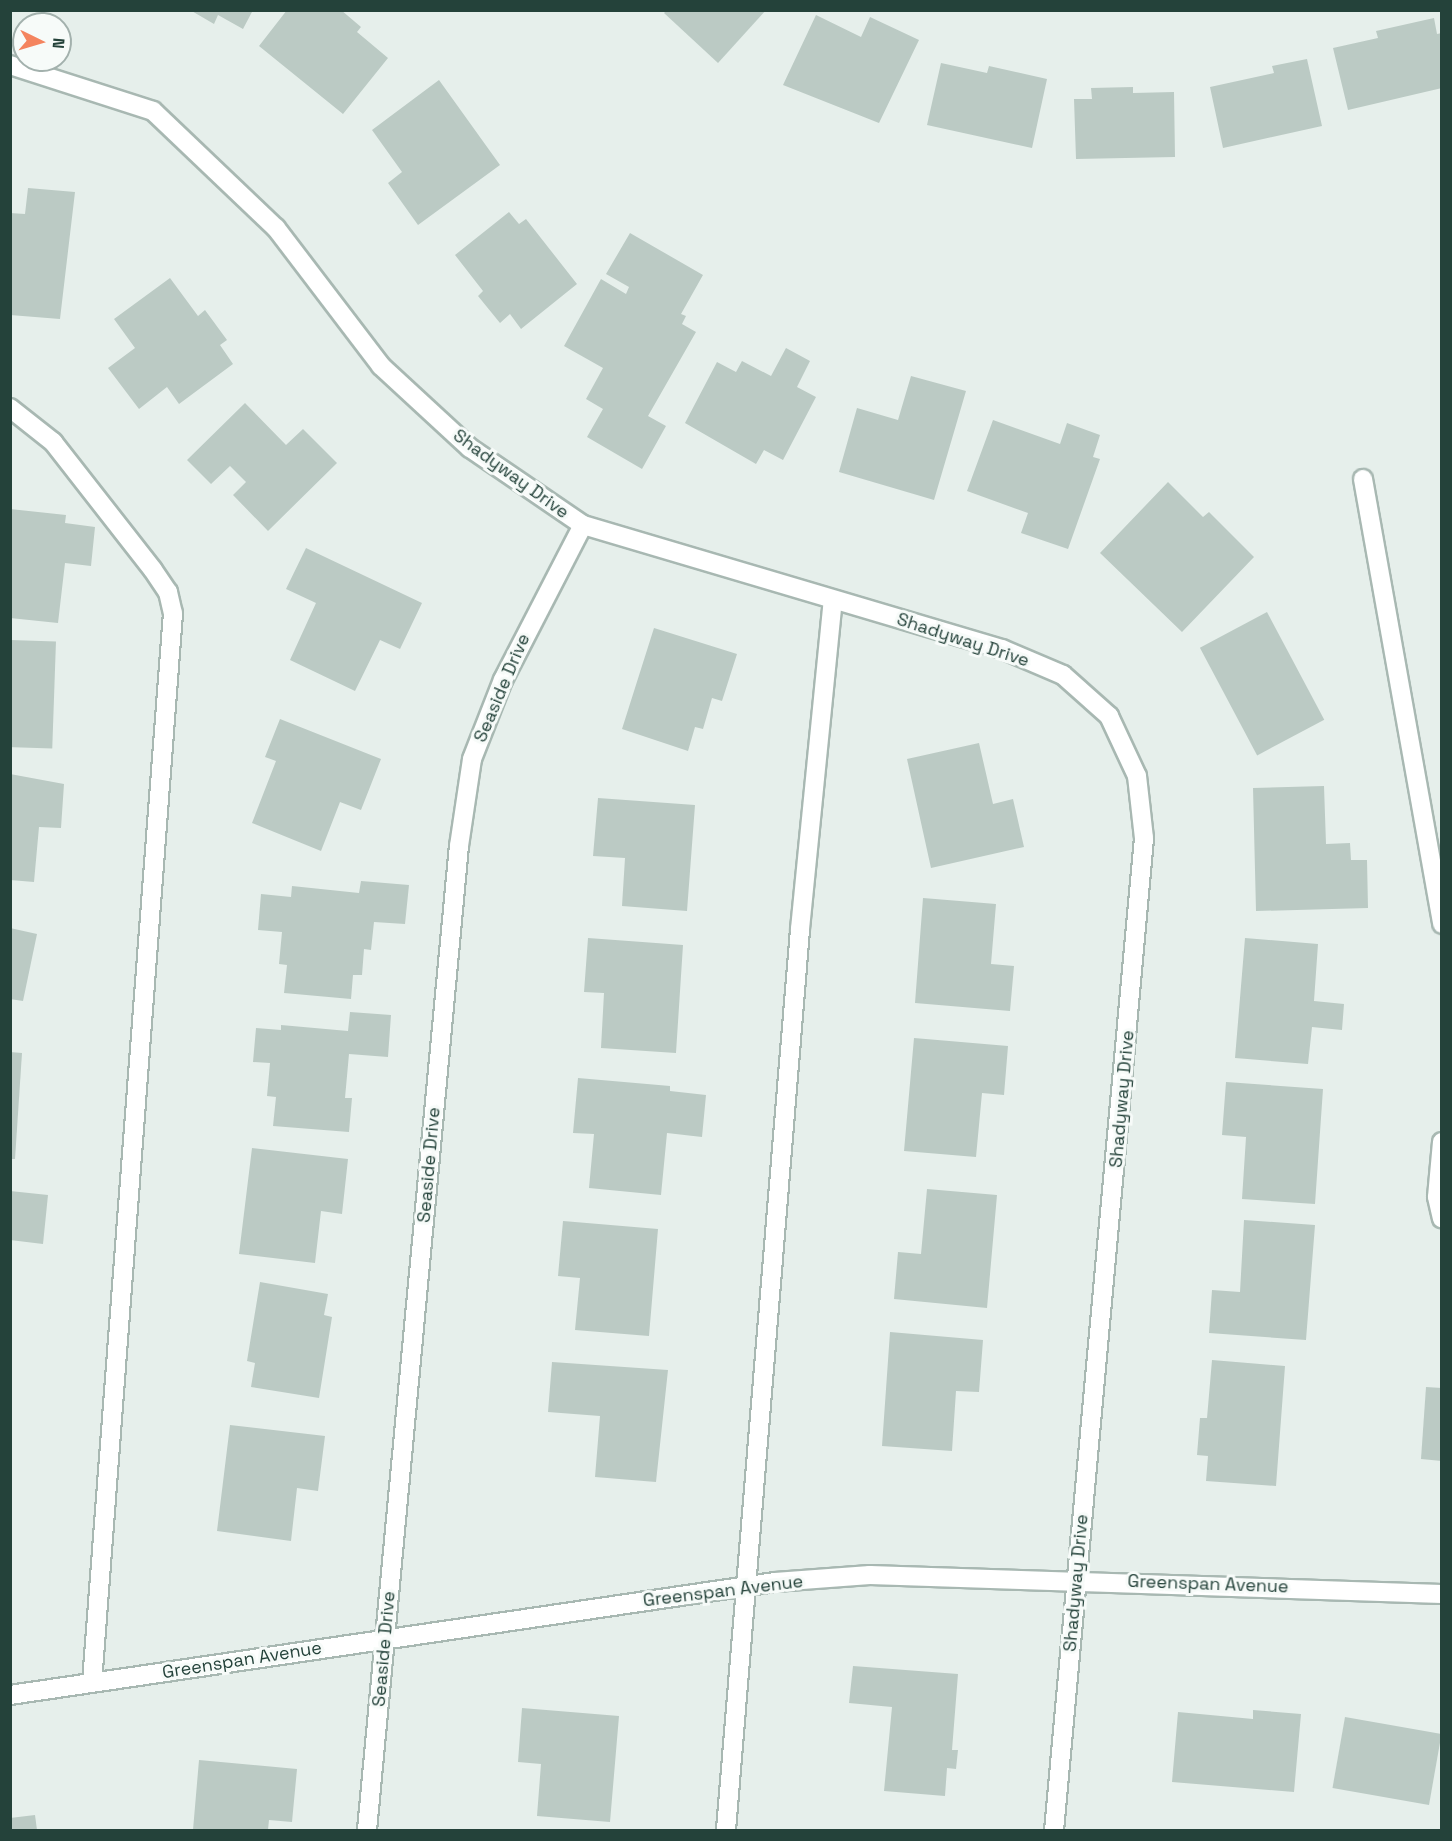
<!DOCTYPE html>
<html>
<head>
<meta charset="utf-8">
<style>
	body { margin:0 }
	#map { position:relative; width:1452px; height:1841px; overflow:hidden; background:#e6efeb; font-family:"Space Grotesk",sans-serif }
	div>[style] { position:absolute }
	.building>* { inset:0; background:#bbcac4; transform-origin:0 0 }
	.roads { filter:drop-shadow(2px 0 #a8b8b2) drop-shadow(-2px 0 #a8b8b2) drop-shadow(0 2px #a8b8b2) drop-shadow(0 -2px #a8b8b2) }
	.lane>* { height:18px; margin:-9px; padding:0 9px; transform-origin:9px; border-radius:9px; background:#fff }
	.street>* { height:18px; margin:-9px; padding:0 9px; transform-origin:9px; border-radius:9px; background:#fff }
	.secondary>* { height:18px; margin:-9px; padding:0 9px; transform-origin:9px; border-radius:9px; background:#fff }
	span { translate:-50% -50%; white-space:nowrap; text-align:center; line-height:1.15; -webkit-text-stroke:6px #f7fbf9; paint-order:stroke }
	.street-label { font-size:18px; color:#24423a }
	.frame { position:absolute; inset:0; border:12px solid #24423a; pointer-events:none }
	.north { position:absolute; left:12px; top:12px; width:60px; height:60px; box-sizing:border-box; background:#f7fbf9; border:2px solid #a3b1ad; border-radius:50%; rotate:95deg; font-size:16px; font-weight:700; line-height:24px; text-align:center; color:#24423a }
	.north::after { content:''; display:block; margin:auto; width:21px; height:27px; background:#f4845f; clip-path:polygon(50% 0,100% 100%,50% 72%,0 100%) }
</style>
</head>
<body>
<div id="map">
	<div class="building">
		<i style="clip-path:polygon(190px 10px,253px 10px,243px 29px,218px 15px,214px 24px)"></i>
		<i style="clip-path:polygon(287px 10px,341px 10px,361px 27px,357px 32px,388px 58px,343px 114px,259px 46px)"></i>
		<i style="clip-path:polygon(667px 10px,766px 10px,718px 63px,664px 13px)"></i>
		<i style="clip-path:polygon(816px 15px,861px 37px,870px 17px,919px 40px,879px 123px,783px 85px)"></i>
		<i style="clip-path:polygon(1434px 18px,1437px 34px,1442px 33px,1442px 88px,1348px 110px,1333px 48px,1378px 38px,1376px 31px)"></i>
		<i style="clip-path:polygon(1307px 59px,1322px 126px,1223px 148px,1210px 87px,1274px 73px,1272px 66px)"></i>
		<i style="clip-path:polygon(941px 63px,987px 73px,989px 66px,1047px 79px,1032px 148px,927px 125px)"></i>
		<i style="clip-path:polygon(439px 80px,500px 165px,418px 225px,388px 183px,402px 172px,372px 130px)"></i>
		<i style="clip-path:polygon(1133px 87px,1133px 93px,1174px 92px,1175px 157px,1076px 159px,1074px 99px,1092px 99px,1091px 88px)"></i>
		<i style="clip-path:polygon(28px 188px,75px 192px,60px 319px,10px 315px,10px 213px,25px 214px)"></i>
		<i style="clip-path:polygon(509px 212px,519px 224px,526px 219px,577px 284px,521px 329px,510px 314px,500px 323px,478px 296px,483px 291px,455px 255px)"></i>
		<i style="clip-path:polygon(630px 233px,703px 275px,681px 314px,686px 316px,682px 324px,696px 332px,648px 416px,666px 426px,642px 469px,587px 437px,603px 409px,586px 399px,603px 368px,564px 346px,601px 279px,626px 294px,629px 287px,606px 274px)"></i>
		<i style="clip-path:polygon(170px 278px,198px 316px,205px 310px,227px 340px,220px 345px,233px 364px,179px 404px,167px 387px,139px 409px,108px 368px,135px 348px,114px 319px)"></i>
		<i style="clip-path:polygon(786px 348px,810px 361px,797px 387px,816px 397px,783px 460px,764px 450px,756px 464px,685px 423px,717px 362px,736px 372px,742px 361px,771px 376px)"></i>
		<i style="clip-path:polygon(911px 376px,966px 391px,934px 500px,839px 472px,857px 408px,898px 420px)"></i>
		<i style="clip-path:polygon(245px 403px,286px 445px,303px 429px,337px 463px,268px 531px,233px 495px,246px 482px,230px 466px,211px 484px,187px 460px)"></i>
		<i style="clip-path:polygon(993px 420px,1060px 444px,1067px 423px,1100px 435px,1093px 457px,1100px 459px,1068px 549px,1021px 533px,1028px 513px,967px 491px)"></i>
		<i style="clip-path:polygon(1168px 482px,1203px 517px,1209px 512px,1254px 557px,1182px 632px,1100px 553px)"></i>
		<i style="clip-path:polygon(10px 509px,66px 515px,65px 523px,95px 527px,91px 566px,65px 563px,58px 623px,10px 618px)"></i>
		<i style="clip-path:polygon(306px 548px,422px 603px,400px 649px,380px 640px,355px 691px,290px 660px,316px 603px,286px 589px)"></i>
		<i style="left:1267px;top:612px;width:122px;height:76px;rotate:62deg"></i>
		<i style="clip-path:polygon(654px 628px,737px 654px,722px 701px,712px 698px,703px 729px,695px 727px,688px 751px,622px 729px)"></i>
		<i style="left:10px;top:640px;width:46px;height:107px;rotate:2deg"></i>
		<i style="clip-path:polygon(280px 719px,381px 759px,361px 810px,340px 802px,321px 851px,252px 823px,276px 761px,265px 757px)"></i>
		<i style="clip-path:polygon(979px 743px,993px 804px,1013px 799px,1024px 847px,931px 868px,907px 759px)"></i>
		<i style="clip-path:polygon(10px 774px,64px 784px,61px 828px,39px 827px,34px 882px,10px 880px)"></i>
		<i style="clip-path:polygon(1324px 786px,1326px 844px,1350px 843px,1351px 860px,1367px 860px,1368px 908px,1256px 911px,1253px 788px)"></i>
		<i style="clip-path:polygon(598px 798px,695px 805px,687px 911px,622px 906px,625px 858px,593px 856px)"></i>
		<i style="clip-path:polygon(361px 881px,409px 885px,405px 924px,374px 922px,371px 950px,364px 949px,362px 975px,353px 975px,351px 999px,284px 993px,287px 965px,279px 964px,282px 932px,258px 930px,261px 894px,291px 897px,292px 886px,359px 893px)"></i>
		<i style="clip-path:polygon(923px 898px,996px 904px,991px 964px,1014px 966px,1010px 1011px,915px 1003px)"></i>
		<i style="clip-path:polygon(10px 928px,37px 934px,23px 1001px,10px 999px)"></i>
		<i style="clip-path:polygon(588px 938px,683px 945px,676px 1053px,601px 1048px,604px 993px,584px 992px)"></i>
		<i style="clip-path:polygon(1245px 938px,1318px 944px,1314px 1001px,1344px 1004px,1342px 1030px,1312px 1027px,1308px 1064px,1235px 1058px)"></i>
		<i style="clip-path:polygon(350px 1012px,391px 1015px,388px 1057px,349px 1054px,345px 1098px,352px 1098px,349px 1132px,273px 1126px,276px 1097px,267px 1096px,270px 1063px,253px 1062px,256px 1028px,281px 1030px,281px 1025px,348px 1031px)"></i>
		<i style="clip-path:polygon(914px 1038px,1008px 1046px,1004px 1095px,982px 1093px,976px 1157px,904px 1151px)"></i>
		<i style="clip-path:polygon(10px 1052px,22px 1053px,15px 1159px,10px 1159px)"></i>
		<i style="clip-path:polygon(578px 1078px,670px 1086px,670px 1091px,706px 1095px,702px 1137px,667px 1133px,661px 1195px,589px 1188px,594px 1134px,573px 1133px)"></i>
		<i style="clip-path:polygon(1226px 1082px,1323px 1089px,1315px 1204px,1242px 1199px,1246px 1137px,1222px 1135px)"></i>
		<i style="clip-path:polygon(252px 1148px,348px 1159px,342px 1214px,321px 1211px,315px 1263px,239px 1254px)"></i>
		<i style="clip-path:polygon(927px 1189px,997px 1195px,987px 1308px,894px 1299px,898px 1252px,921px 1254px)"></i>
		<i style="clip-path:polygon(10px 1191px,48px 1195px,43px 1244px,10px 1240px)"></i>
		<i style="clip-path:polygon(1244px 1220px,1315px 1225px,1306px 1340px,1209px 1333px,1212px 1290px,1240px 1292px)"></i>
		<i style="clip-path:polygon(563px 1221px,658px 1229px,649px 1336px,575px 1330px,580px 1278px,558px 1276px)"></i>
		<i style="clip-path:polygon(260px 1282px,328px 1294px,324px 1315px,332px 1317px,319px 1398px,251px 1387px,255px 1363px,247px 1361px)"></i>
		<i style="clip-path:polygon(890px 1332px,983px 1340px,979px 1392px,956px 1391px,952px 1451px,882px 1446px)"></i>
		<i style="clip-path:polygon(1212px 1360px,1285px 1366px,1276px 1486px,1206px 1481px,1208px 1456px,1197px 1455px,1200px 1418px,1207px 1418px)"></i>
		<i style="clip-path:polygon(552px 1362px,668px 1370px,656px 1482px,595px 1477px,600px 1416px,548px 1412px)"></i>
		<i style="clip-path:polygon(1426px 1387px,1442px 1388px,1442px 1461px,1421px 1459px)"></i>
		<i style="clip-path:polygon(230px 1425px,325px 1436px,318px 1491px,297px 1488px,291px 1541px,217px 1531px)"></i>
		<i style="clip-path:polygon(853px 1666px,958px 1674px,952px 1750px,958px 1750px,956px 1769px,947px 1768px,945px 1796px,884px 1791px,892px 1707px,849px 1703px)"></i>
		<i style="clip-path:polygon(522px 1708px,619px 1716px,610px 1822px,537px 1816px,541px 1764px,518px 1762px)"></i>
		<i style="clip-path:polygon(1253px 1710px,1301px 1714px,1294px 1792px,1172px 1782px,1178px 1712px,1253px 1719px)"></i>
		<i style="left:1345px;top:1717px;width:98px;height:72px;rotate:10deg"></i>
		<i style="clip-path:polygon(199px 1760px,297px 1769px,292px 1822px,269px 1820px,268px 1830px,193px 1830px)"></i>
		<i style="clip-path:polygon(35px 1815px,37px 1830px,10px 1830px,10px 1818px)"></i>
	</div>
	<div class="roads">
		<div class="lane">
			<i style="left:10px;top:408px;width:55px;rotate:38.3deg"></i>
			<i style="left:53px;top:442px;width:162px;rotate:52deg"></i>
			<i style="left:153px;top:570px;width:27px;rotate:56deg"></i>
			<i style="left:168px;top:592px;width:22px;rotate:77deg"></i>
			<i style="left:173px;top:613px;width:1072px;rotate:94.33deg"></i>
			<i style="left:1363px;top:479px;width:452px;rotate:79.9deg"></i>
			<i style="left:1442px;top:1142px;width:55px;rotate:95.2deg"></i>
			<i style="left:1437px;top:1197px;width:22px;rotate:77deg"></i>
			<i style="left:726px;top:1830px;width:904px;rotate:-85.3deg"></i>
			<i style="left:800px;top:929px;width:330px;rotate:-84.3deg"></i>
		</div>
		<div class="street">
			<i style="left:10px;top:65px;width:150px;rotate:17.8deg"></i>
			<i style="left:153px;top:111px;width:170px;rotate:43.6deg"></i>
			<i style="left:276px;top:228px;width:173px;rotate:52.7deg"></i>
			<i style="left:381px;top:366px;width:121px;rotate:42.7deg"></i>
			<i style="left:470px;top:448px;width:137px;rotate:34.3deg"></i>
			<i style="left:583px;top:525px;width:437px;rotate:16.5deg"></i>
			<i style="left:1002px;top:649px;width:66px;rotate:23.1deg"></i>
			<i style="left:1063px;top:675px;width:62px;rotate:41.7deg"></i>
			<i style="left:1109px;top:716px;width:66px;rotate:65deg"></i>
			<i style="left:1137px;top:776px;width:62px;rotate:83.6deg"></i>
			<i style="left:1144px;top:838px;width:996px;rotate:95.18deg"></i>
			<i style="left:367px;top:1830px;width:988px;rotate:-84.66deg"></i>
			<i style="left:459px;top:846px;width:88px;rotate:-81.5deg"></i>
			<i style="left:472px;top:759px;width:85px;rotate:-68.6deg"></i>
			<i style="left:503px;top:680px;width:174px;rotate:-62.7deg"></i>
		</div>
		<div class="secondary">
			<i style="left:10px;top:1695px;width:773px;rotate:-8.4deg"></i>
			<i style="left:775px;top:1582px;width:95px;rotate:-4.2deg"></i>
			<i style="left:870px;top:1575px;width:572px;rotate:1.9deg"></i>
		</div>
	</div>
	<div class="street-label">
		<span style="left:511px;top:474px;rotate:36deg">Shadyway Drive</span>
		<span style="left:963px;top:640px;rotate:18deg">Shadyway Drive</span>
		<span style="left:502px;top:688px;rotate:-67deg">Seaside Drive</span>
		<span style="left:1122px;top:1099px;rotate:-85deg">Shadyway Drive</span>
		<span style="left:429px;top:1165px;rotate:-85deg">Seaside Drive</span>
		<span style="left:1076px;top:1583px;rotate:-85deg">Shadyway Drive</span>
		<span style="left:1208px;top:1584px;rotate:2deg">Greenspan Avenue</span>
		<span style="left:723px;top:1591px;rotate:-7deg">Greenspan Avenue</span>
		<span style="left:384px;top:1649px;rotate:-85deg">Seaside Drive</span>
		<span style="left:242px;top:1660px;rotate:-9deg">Greenspan Avenue</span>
	</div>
	<div class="frame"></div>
	<div class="north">N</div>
</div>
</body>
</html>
